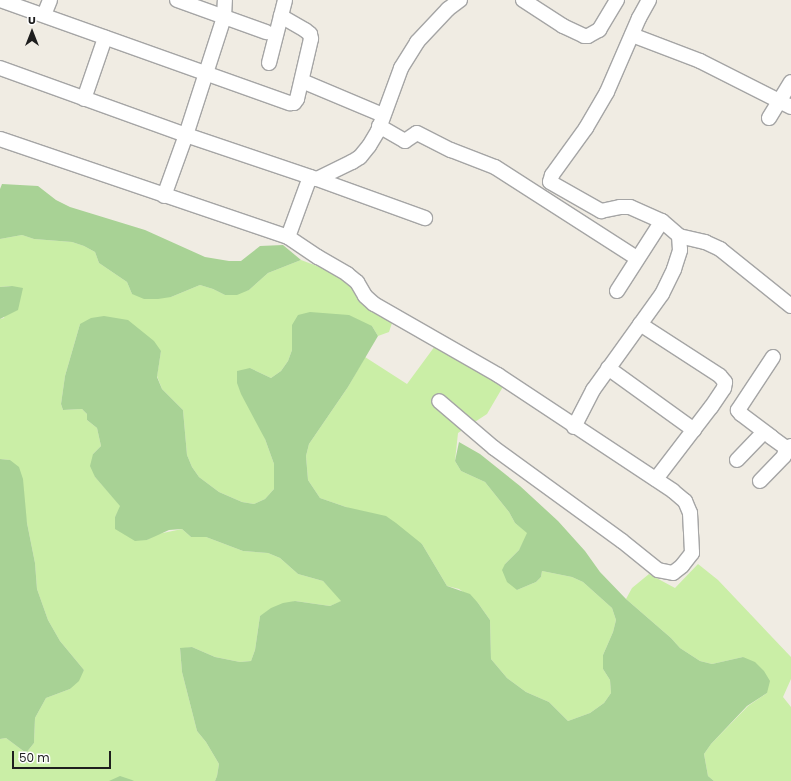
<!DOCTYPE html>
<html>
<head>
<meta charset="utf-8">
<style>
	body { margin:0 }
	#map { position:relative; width:791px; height:781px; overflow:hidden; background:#f0ece3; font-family:Poppins,sans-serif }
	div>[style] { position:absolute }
	.grass>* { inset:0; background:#caeea6 }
	.forest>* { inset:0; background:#a8d295 }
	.roads { filter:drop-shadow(1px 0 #a5a5a5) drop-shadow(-1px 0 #a5a5a5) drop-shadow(0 1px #a5a5a5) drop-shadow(0 -1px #a5a5a5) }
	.minor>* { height:14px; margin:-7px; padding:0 7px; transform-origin:7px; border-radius:7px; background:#fff }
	span { translate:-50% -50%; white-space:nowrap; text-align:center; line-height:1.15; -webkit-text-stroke:3px #fff; paint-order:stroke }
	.north { position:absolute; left:12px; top:12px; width:40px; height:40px; -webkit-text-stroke:3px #fff; paint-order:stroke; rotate:0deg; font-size:11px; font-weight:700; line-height:16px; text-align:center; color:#1e1e1e }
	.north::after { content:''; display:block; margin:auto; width:14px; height:18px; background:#1e1e1e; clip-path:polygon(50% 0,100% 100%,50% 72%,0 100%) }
	.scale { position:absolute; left:12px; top:751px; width:99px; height:18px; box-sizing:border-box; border:2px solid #1e1e1e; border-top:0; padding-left:5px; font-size:12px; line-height:14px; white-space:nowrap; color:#1e1e1e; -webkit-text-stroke:3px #fff; paint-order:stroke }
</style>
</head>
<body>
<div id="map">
	<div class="grass">
		<i style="clip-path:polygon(22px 235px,34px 239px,72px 242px,84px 246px,95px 252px,99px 263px,127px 282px,132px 294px,171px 297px,200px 285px,213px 289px,225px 295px,249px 290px,268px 273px,301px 260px,333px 272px,393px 320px,389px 332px,378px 336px,372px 326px,292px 325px,292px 350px,288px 361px,281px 371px,271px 378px,250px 368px,265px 439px,274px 464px,274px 489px,265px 499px,254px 504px,242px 502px,219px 492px,199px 477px,192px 467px,187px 455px,183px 410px,162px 389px,157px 376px,161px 351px,80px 324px,65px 376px,61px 404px,63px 410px,82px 409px,87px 414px,87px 420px,97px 428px,101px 446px,93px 454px,95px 477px,121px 506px,115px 517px,147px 540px,158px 534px,182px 529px,191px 537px,206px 537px,243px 551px,268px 553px,280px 558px,298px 574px,323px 581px,342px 601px,330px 606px,295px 601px,260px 616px,255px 650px,251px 661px,240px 662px,215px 657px,192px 647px,180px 649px,182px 672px,197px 731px,206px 742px,219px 764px,217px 776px,215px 781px,0 781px,0 739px,6px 738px,26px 753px,34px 743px,35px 718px,46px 698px,70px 689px,84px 670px,60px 641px,48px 620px,37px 589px,35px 563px,27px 523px,10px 460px,0 459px,0 319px,4px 318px,12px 286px,0 287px,0 239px)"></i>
		<i style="clip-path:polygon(435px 346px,504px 385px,487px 414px,458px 433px,455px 461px,461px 471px,485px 482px,509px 512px,515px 523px,528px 533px,519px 550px,505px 564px,517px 590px,536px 582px,541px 577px,542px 571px,572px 577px,583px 582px,612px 608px,616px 620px,613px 632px,603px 655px,603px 669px,610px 680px,611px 693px,604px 703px,590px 713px,568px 721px,549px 702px,526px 692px,507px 678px,491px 659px,490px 620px,478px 603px,459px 589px,447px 586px,422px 544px,346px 507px,320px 498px,308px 480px,306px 456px,309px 444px,348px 387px,365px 357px,407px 384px)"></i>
		<i style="clip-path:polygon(698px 564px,718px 580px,791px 657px,791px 679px,783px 697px,791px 707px,791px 781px,714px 781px,708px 776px,704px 754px,711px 744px,748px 706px,767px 693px,743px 657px,712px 664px,700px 661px,680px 648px,671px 638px,626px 599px,632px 588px,649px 574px,675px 588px)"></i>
	</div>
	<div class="forest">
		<i style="clip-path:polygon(2px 184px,38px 186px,56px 200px,70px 207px,145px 230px,205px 257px,229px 261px,241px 261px,260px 246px,283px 245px,301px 260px,268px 273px,249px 290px,237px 295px,225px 295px,213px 289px,200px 285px,171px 297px,158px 299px,144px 299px,132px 294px,127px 282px,99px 263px,95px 252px,84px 246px,72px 242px,34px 239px,22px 235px,0 239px,0 189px)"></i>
		<i style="clip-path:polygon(12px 286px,23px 288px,18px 310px,0 319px,0 287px)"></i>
		<i style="clip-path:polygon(310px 312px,349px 315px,372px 326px,378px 336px,348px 387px,309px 444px,306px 456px,308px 480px,320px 498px,346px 507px,386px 516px,396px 523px,422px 544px,447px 586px,470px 594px,478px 603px,490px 620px,491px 659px,507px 678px,526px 692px,549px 702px,568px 721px,590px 713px,604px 703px,611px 693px,610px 680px,603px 669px,603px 655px,613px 632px,616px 620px,612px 608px,583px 582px,572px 577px,542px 571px,541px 577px,536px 582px,517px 590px,507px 582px,502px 570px,505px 564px,519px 550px,527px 533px,515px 523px,509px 512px,485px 482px,461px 471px,455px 461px,459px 442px,480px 454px,520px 486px,558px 521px,585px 551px,600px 572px,626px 599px,671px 638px,680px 648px,700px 661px,712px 664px,743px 657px,755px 662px,764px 671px,770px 681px,767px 693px,747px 706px,711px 744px,704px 754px,708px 776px,714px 781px,215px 781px,217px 776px,219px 764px,206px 742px,197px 731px,182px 672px,180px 648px,192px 647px,215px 657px,240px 662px,251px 661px,255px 650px,260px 616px,271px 608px,283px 603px,295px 601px,330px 606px,341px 601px,323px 581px,298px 574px,280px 558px,268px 553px,243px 551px,206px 537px,191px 537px,182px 529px,169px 530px,147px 540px,135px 541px,115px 529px,115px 517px,120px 506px,95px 477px,90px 466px,93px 454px,101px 446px,97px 428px,87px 420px,87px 414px,82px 409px,63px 410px,61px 404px,65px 376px,80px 324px,91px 318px,104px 316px,128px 320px,154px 341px,161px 351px,157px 377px,162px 389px,183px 410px,187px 455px,192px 467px,199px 477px,219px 492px,242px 502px,254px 504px,265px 499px,274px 489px,274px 464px,265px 439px,241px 394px,237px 383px,237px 371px,250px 368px,271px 378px,281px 371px,288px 361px,292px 350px,292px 325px,298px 315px)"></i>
		<i style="clip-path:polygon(0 459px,10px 460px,19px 467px,23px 479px,27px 523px,35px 563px,37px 589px,48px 620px,60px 641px,84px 670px,79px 681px,70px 689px,46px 698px,35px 718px,34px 743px,26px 753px,6px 738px,0 739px)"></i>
		<i style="clip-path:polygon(120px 776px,132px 780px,134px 781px,109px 781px)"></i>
	</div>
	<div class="roads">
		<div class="minor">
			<i style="left:0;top:0;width:308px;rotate:19.6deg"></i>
			<i style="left:290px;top:103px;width:4px"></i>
			<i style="left:294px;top:103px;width:5px;rotate:-53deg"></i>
			<i style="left:297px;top:99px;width:62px;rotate:-76.9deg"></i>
			<i style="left:311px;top:39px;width:5px;rotate:-101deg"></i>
			<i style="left:310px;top:34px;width:6px;rotate:-141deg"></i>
			<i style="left:305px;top:30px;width:28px;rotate:-150deg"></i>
			<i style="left:177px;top:0;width:95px;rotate:19.8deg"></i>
			<i style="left:523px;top:0;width:48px;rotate:33deg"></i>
			<i style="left:563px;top:26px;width:23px;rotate:25deg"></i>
			<i style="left:584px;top:36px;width:4px"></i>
			<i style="left:588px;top:36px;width:13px;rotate:-29deg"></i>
			<i style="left:599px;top:30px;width:35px;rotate:-59deg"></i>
			<i style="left:649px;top:0;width:21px;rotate:119deg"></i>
			<i style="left:639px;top:18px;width:81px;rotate:113.4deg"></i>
			<i style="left:607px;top:92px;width:42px;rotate:120.3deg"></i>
			<i style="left:586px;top:128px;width:58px;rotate:125.9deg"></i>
			<i style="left:552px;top:175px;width:7px;rotate:106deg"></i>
			<i style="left:550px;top:182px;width:59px;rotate:29.6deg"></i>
			<i style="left:601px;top:211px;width:19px;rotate:-12deg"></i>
			<i style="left:620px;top:207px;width:10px"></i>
			<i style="left:630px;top:207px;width:35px;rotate:24deg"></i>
			<i style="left:662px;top:221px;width:23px;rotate:41deg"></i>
			<i style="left:44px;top:15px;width:16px;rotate:-68deg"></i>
			<i style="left:632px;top:35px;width:73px;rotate:20.9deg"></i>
			<i style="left:700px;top:61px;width:102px;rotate:26.8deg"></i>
			<i style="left:269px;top:63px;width:65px;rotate:-75.7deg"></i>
			<i style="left:0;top:68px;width:198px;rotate:19.8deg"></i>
			<i style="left:186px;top:135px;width:138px;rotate:18.6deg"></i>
			<i style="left:317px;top:179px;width:115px;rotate:19.9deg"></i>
			<i style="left:302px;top:81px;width:88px;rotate:22.8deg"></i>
			<i style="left:84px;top:99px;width:65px;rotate:-71deg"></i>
			<i style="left:769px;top:118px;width:42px;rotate:-58.6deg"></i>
			<i style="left:379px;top:126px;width:30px;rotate:30deg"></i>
			<i style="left:405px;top:141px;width:14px;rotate:-34deg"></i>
			<i style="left:417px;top:133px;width:38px;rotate:27deg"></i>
			<i style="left:451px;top:150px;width:47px;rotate:21.1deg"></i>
			<i style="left:495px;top:167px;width:169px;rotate:32.7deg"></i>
			<i style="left:0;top:139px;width:304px;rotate:18.8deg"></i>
			<i style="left:288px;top:237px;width:36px;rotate:34deg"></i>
			<i style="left:318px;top:257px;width:34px;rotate:30deg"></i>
			<i style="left:347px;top:274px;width:13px;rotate:39deg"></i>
			<i style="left:357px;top:282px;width:16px;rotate:60deg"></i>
			<i style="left:365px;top:296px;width:12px;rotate:42deg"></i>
			<i style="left:374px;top:304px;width:143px;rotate:29.8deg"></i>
			<i style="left:498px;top:375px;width:210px;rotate:33.5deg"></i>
			<i style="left:673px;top:491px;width:16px;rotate:40deg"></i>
			<i style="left:685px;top:501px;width:13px;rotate:67deg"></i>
			<i style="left:690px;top:513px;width:40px;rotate:87.1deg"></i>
			<i style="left:692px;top:553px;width:16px;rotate:128deg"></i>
			<i style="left:682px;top:566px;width:11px;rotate:142deg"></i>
			<i style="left:673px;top:573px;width:15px;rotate:-169deg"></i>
			<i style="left:658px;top:570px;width:46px;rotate:-141.1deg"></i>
			<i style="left:622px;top:541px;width:158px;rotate:-144deg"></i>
			<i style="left:494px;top:448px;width:72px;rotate:-139.5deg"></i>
			<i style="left:317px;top:179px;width:39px;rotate:-26deg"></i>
			<i style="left:352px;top:162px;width:9px;rotate:-32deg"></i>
			<i style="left:360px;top:157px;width:14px;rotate:-51deg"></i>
			<i style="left:369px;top:146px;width:17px;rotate:-59deg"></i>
			<i style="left:378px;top:131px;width:67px;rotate:-69.9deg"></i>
			<i style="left:401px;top:68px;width:31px;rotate:-58deg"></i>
			<i style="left:417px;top:42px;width:45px;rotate:-46.8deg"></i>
			<i style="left:448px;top:9px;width:15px;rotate:-37deg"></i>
			<i style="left:164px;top:196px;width:65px;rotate:-70.2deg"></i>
			<i style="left:186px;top:135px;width:124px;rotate:-72.1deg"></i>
			<i style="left:224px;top:17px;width:17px;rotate:-87deg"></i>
			<i style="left:288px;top:237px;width:64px;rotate:-69.9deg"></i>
			<i style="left:617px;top:291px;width:83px;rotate:-57.3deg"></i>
			<i style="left:640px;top:324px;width:95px;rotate:33deg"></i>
			<i style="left:720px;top:376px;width:8px;rotate:50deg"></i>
			<i style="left:725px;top:382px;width:6px;rotate:99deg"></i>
			<i style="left:724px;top:388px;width:23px;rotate:124deg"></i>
			<i style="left:711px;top:407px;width:91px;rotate:127.4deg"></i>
			<i style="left:773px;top:357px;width:64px;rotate:123.4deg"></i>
			<i style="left:738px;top:410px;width:5px;rotate:53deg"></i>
			<i style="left:741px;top:414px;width:38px;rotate:37deg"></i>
			<i style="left:771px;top:437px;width:19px;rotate:36deg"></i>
			<i style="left:786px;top:448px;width:5px;rotate:-22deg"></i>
			<i style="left:608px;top:368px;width:106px;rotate:35.8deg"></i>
			<i style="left:574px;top:427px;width:42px;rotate:-62.8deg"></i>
			<i style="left:593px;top:390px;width:118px;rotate:-54.3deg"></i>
			<i style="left:662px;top:294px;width:28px;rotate:-64deg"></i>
			<i style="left:674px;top:269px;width:20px;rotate:-72deg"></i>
			<i style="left:680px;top:250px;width:14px;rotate:-94deg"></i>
			<i style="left:679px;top:236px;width:27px;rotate:13deg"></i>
			<i style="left:705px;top:242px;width:17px;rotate:25deg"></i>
			<i style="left:720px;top:249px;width:91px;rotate:38.8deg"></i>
			<i style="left:737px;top:460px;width:39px;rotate:-46deg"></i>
			<i style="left:760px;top:481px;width:35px;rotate:-46deg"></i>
			<i style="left:784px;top:456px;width:8px;rotate:-76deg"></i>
		</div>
	</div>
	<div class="north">U</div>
	<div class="scale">50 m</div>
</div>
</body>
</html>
